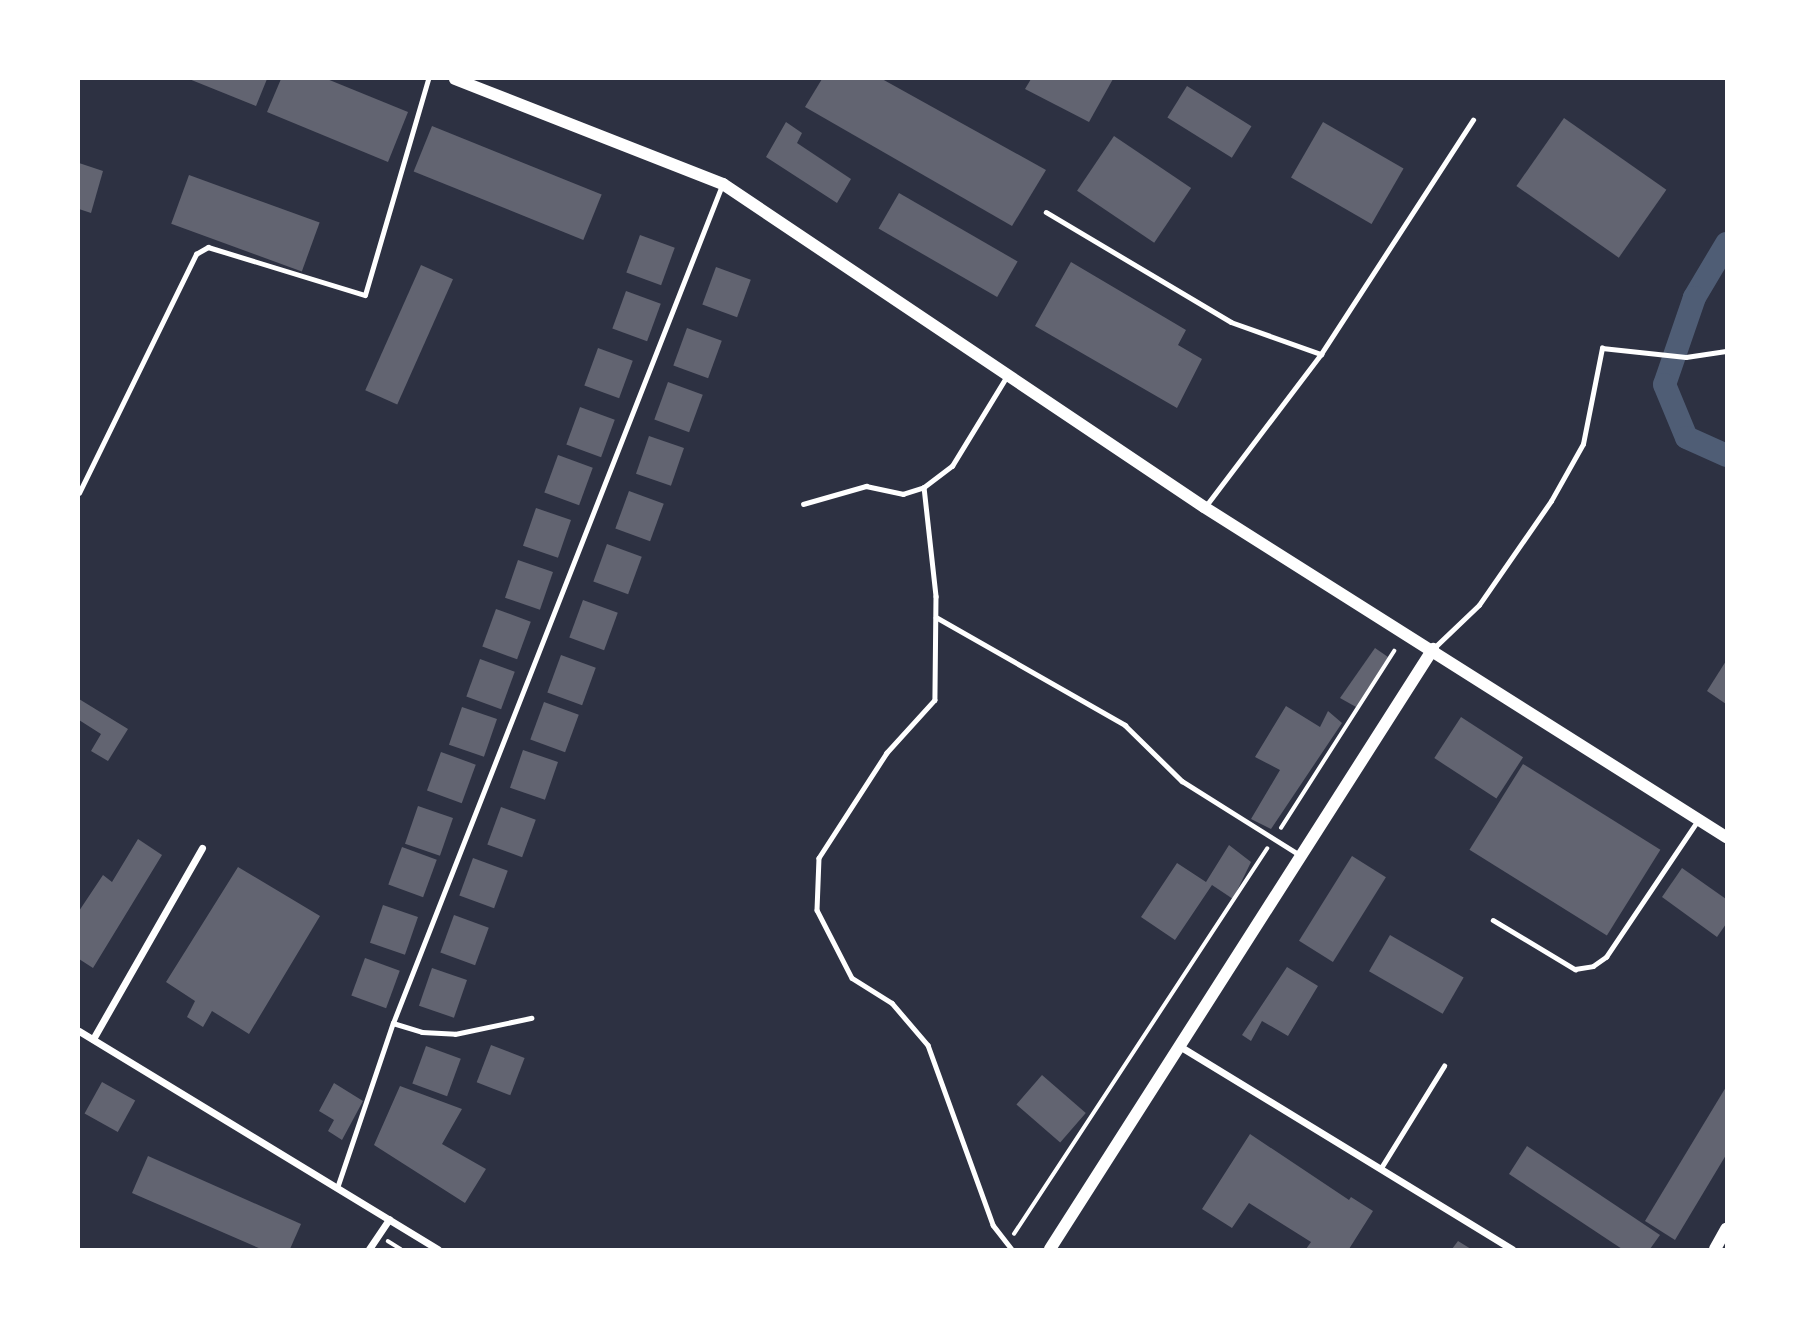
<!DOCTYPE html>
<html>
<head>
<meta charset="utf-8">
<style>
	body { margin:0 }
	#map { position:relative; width:1805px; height:1328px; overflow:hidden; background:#2d3142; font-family:"IBM Plex Sans",sans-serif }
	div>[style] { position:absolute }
	.canal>* { height:23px; margin:-11.5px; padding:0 11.5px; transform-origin:11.5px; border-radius:11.5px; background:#4f5d75 }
	.building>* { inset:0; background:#626471; transform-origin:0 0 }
	.path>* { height:3.5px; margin:-1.75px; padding:0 1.75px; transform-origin:1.75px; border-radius:1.75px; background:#fff }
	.service>* { height:4.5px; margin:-2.25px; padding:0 2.25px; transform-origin:2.25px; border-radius:2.25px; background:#fff }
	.minor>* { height:7px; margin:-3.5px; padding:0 3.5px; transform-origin:3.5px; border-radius:3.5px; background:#fff }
	.tertiary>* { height:12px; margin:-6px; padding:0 6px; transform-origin:6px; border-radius:6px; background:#fff }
	.secondary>* { height:12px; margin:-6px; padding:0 6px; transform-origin:6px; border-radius:6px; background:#fff }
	span { translate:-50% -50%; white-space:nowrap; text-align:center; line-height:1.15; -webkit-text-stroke:5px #fff; paint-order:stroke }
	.frame { position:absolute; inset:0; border:80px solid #fff; pointer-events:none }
</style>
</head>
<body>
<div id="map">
	<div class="canal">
		<i style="left:1726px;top:243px;width:63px;rotate:120.7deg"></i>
		<i style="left:1694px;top:297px;width:92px;rotate:109deg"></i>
		<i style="left:1664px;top:384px;width:57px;rotate:67.5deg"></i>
		<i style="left:1686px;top:437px;width:44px;rotate:24.2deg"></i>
	</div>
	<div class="building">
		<i style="clip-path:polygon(189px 79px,267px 79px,256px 106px)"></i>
		<i style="clip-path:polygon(281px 79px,327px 79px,408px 112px,388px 162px,267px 112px)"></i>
		<i style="clip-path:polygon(822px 79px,882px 79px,1046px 170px,1012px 226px,805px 107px)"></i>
		<i style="clip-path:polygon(1031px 79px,1113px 79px,1089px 122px,1025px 89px)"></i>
		<i style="left:1187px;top:86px;width:76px;height:37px;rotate:32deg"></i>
		<i style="left:1564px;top:118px;width:125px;height:83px;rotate:35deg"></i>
		<i style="clip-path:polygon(786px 122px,802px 133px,797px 143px,851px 179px,837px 203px,766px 157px)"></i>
		<i style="left:1323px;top:122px;width:93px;height:64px;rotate:30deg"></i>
		<i style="left:432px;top:126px;width:183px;height:49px;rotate:22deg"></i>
		<i style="left:1114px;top:136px;width:93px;height:66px;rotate:34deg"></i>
		<i style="clip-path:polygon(79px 163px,103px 171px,91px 213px,79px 209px)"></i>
		<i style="left:189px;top:175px;width:139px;height:52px;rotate:20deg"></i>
		<i style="left:899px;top:193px;width:137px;height:41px;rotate:30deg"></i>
		<i style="left:640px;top:235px;width:37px;height:40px;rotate:20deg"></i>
		<i style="clip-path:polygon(1071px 262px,1186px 330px,1178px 345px,1202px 359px,1177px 408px,1035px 326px)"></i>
		<i style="left:421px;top:265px;width:35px;height:137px;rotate:24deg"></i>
		<i style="left:716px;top:267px;width:37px;height:40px;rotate:20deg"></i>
		<i style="left:626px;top:291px;width:37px;height:40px;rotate:20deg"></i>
		<i style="left:687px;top:328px;width:37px;height:40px;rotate:20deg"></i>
		<i style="left:598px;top:348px;width:37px;height:40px;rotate:20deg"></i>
		<i style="left:668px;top:382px;width:37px;height:40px;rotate:20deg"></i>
		<i style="left:580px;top:407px;width:37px;height:40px;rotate:20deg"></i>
		<i style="left:649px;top:436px;width:37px;height:40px;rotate:19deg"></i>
		<i style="left:558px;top:455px;width:37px;height:40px;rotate:20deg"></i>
		<i style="left:629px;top:491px;width:37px;height:40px;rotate:20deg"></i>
		<i style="left:536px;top:508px;width:37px;height:40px;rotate:19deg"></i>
		<i style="left:607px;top:544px;width:37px;height:40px;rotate:20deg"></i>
		<i style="left:518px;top:560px;width:37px;height:40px;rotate:19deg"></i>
		<i style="left:583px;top:600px;width:37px;height:40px;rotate:20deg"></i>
		<i style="left:496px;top:609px;width:37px;height:40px;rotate:20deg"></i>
		<i style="clip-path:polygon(1375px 648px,1388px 657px,1356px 707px,1340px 698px)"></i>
		<i style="left:561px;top:655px;width:37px;height:40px;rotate:20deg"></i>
		<i style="left:480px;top:659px;width:37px;height:40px;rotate:20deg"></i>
		<i style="clip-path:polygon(1726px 661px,1726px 704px,1707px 691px)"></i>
		<i style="clip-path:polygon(79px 699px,128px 729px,108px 761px,91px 751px,101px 734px,79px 720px)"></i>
		<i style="left:544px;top:702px;width:37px;height:40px;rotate:20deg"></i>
		<i style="clip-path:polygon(1286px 706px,1320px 727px,1328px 711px,1342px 723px,1271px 829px,1251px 819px,1280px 770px,1255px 757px)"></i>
		<i style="left:462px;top:707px;width:37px;height:40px;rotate:19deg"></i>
		<i style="left:1461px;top:717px;width:74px;height:49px;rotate:33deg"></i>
		<i style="left:523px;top:750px;width:37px;height:40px;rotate:19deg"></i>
		<i style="left:441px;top:752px;width:37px;height:41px;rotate:20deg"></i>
		<i style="left:1523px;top:764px;width:162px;height:101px;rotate:32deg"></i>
		<i style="left:418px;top:806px;width:37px;height:40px;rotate:19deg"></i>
		<i style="left:501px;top:807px;width:37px;height:40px;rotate:20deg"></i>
		<i style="clip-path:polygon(138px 839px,162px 855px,93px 968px,79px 959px,79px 911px,103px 875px,112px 882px)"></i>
		<i style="clip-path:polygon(1229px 845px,1251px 862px,1233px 899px,1212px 885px,1175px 940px,1141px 917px,1177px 863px,1206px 882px)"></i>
		<i style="left:402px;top:847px;width:37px;height:40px;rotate:20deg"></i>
		<i style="left:1352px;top:856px;width:40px;height:100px;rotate:32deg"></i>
		<i style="left:473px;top:858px;width:37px;height:40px;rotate:20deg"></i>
		<i style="clip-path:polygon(238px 867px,320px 916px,249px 1034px,212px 1011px,203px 1027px,187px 1017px,195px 1001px,166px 982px)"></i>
		<i style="clip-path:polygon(1682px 868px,1726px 899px,1726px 924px,1717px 937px,1662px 897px)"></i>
		<i style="left:383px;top:905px;width:37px;height:40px;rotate:19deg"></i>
		<i style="left:454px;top:915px;width:37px;height:40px;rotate:20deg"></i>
		<i style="left:1390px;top:935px;width:85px;height:42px;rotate:30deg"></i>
		<i style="left:365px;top:958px;width:37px;height:40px;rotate:20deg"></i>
		<i style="clip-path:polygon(1287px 967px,1318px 986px,1288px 1036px,1262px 1021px,1251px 1041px,1242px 1035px)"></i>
		<i style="left:432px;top:968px;width:37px;height:40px;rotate:19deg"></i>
		<i style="left:491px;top:1045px;width:36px;height:40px;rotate:21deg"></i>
		<i style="left:426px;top:1046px;width:37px;height:40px;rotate:20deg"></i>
		<i style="left:1042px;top:1075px;width:58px;height:39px;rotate:41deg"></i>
		<i style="left:102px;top:1082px;width:38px;height:36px;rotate:29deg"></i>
		<i style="clip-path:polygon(334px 1083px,363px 1101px,342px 1140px,328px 1131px,334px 1120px,319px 1111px)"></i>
		<i style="clip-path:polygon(400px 1086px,462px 1109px,442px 1144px,486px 1169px,465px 1203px,374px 1145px)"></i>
		<i style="clip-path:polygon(1726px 1087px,1726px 1155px,1675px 1240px,1645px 1221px)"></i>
		<i style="clip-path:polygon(1250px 1134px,1349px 1200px,1351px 1197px,1373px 1211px,1349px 1249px,1306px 1249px,1311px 1242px,1249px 1203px,1232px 1228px,1202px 1209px)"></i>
		<i style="clip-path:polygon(1527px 1146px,1660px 1235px,1650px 1249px,1622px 1249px,1509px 1174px)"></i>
		<i style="clip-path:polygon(148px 1156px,301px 1224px,290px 1249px,261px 1249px,132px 1193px)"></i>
		<i style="clip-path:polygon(1458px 1241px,1471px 1249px,1452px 1249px)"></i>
	</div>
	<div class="path">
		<i style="left:1281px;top:828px;width:210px;rotate:-57.4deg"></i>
		<i style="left:1014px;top:1234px;width:461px;rotate:-56.7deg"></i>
		<i style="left:388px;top:1241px;width:15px;rotate:32deg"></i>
	</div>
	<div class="service">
		<i style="left:1046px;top:212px;width:215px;rotate:30.7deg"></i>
		<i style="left:1231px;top:322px;width:96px;rotate:19.6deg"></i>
		<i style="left:924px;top:487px;width:110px;rotate:83.7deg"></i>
		<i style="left:936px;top:596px;width:104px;rotate:90.6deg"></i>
		<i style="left:935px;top:700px;width:72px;rotate:132.2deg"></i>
		<i style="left:887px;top:753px;width:125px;rotate:122.9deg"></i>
		<i style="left:819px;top:858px;width:52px;rotate:92.2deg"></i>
		<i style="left:817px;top:910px;width:76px;rotate:62.8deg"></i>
		<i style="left:852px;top:978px;width:47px;rotate:32deg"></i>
		<i style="left:892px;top:1003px;width:55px;rotate:49.4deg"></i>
		<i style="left:928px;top:1045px;width:191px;rotate:70.1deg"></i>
		<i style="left:993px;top:1225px;width:31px;rotate:52deg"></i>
		<i style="left:79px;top:493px;width:266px;rotate:-63.9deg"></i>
		<i style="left:196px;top:254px;width:14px;rotate:-30deg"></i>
		<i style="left:208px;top:247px;width:164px;rotate:17deg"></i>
		<i style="left:365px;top:295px;width:225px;rotate:-73.7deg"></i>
		<i style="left:803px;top:504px;width:66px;rotate:-15.9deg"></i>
		<i style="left:866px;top:486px;width:38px;rotate:12deg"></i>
		<i style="left:903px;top:494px;width:22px;rotate:-18deg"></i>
		<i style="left:924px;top:487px;width:35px;rotate:-37deg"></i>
		<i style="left:952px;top:466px;width:105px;rotate:-58.6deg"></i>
		<i style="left:1205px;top:507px;width:192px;rotate:-52.8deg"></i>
		<i style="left:1321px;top:354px;width:279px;rotate:-57deg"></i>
		<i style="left:936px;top:617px;width:218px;rotate:29.7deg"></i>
		<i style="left:1125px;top:725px;width:80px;rotate:44.5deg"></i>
		<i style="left:1182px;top:781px;width:139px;rotate:32.1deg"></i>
		<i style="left:1434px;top:648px;width:62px;rotate:-43.7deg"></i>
		<i style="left:1479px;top:605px;width:126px;rotate:-55.3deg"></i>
		<i style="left:1551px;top:501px;width:65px;rotate:-60.7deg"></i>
		<i style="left:1583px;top:444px;width:98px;rotate:-78.8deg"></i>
		<i style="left:1602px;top:348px;width:84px;rotate:6.1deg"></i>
		<i style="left:1686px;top:357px;width:40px;rotate:-8.5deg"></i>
		<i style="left:1493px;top:920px;width:96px;rotate:30.9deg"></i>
		<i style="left:1575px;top:969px;width:18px;rotate:-9deg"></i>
		<i style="left:1593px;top:966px;width:16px;rotate:-35deg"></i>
		<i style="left:1606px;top:957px;width:165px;rotate:-56.1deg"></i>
		<i style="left:393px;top:1023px;width:30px;rotate:17deg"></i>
		<i style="left:422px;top:1032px;width:33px;rotate:3deg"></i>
		<i style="left:455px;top:1034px;width:78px;rotate:-11.9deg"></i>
		<i style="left:1381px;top:1168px;width:120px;rotate:-58.3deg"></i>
		<i style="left:337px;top:1188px;width:174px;rotate:-71.3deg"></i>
		<i style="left:393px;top:1023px;width:900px;rotate:-68.56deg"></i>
	</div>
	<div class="minor">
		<i style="left:79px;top:1031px;width:420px;rotate:31.3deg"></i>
		<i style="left:93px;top:1039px;width:220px;rotate:-60.3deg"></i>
		<i style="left:1181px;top:1047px;width:388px;rotate:31.4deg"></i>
		<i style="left:369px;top:1249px;width:36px;rotate:-56deg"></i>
	</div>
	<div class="tertiary">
		<i style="left:1050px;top:1249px;width:712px;rotate:-57.45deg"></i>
		<i style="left:1715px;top:1249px;width:23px;rotate:-61deg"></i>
	</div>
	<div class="secondary">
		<i style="left:455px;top:79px;width:288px;rotate:21.4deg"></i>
		<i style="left:723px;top:184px;width:579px;rotate:33.88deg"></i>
		<i style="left:1204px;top:507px;width:618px;rotate:32.3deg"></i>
	</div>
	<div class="frame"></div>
</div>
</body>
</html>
